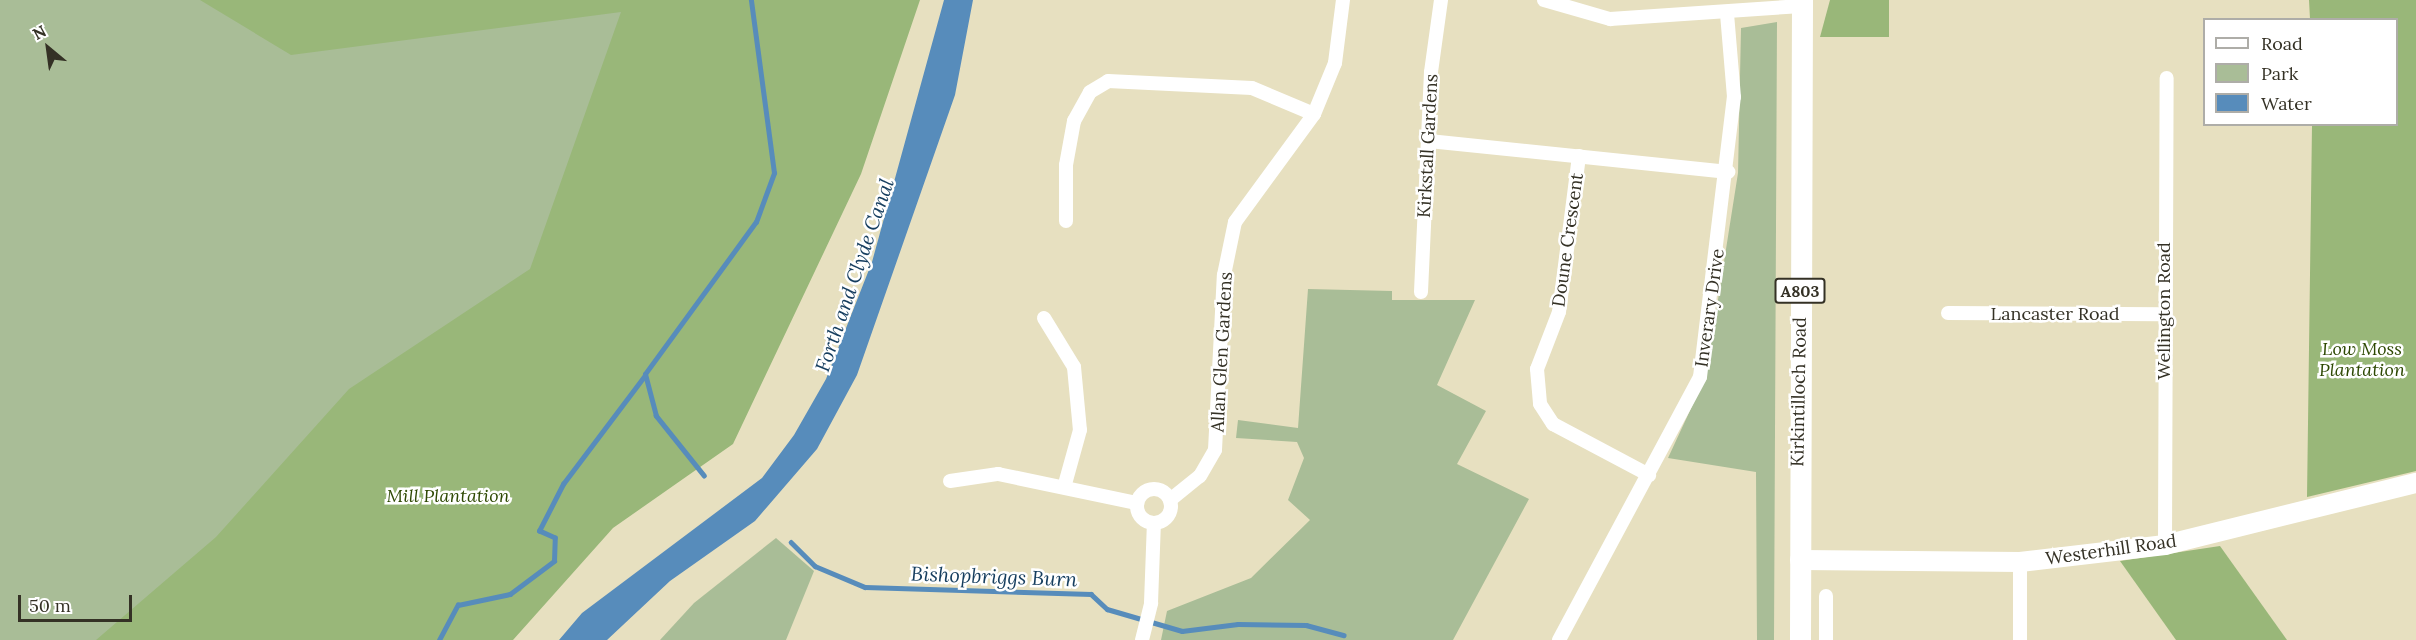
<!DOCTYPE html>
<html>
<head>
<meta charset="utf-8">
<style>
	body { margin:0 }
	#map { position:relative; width:2416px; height:640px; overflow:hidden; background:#e7e0c0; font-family:Lora,serif }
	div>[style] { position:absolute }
	.green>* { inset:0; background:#a9bd97 }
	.forest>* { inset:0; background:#99b779 }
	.water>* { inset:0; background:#578cbb }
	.stream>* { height:4.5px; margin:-2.25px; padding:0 2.25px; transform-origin:2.25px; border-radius:2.25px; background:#578cbb }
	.street>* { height:14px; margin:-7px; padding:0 7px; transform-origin:7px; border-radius:7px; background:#fff }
	.street>.ring { margin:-7px; padding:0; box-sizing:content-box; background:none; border:14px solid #fff; border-radius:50% }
	.secondary>* { height:20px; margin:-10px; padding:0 10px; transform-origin:10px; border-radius:10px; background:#fff }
	.primary>* { height:21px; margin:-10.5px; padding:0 10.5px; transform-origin:10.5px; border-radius:10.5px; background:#fff }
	span { translate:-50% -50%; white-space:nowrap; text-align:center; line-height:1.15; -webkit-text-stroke:5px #fff; paint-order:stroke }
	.shield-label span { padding:2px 4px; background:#fff; border:2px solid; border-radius:4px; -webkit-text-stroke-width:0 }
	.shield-label { font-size:16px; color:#343125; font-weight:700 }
	.street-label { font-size:18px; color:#343125 }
	.park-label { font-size:18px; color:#2d4802; font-style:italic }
	.water-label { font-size:20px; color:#153d5e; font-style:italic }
	.legend { position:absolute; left:2203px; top:18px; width:195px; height:108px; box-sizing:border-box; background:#fff; border:2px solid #aeada8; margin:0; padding:8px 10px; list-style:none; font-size:18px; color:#343125 }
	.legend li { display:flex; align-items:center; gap:12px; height:30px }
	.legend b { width:30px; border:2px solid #aeada8 }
	.north { position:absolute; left:18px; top:18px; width:60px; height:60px; -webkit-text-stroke:4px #fff; paint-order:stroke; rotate:331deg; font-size:16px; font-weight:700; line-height:24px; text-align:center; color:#343125 }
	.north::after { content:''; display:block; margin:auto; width:21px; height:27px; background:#343125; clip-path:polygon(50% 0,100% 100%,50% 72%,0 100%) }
	.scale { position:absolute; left:18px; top:595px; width:114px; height:27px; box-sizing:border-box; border:3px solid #343125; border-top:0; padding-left:8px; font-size:18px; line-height:21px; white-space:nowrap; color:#343125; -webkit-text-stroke:4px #fff; paint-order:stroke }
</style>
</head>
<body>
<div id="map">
	<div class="green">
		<i style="clip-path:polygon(0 0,607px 0,625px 12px,547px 283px,181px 640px,0 640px)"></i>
		<i style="clip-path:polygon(1777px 22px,1774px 640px,1757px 640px,1756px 472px,1668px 458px,1706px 376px,1738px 173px,1741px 28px)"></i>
		<i style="clip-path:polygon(1308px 289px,1392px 291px,1392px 300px,1475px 300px,1437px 385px,1486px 411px,1457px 464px,1529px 499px,1453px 640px,1161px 640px,1167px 611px,1251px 578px,1310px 520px,1288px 500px,1304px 458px,1297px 442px,1236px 438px,1238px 420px,1298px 428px)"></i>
		<i style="clip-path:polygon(776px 538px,814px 571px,786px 640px,660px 640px,694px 603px)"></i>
	</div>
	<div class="forest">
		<i style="clip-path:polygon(200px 0,920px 0,861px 174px,733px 444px,613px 528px,513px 640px,96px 640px,216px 537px,349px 389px,530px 269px,621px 12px,291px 55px)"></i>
		<i style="clip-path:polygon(1830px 0,1889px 0,1889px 37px,1820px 37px)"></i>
		<i style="clip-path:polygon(2309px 0,2416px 0,2416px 471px,2307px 497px,2312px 125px,2396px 124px,2396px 20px,2310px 19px)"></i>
		<i style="clip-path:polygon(2220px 546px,2287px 640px,2176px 640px,2120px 561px)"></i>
	</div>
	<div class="water">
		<i style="clip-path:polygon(944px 0,973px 0,955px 95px,857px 375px,817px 449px,755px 521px,670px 581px,607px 640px,559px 640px,582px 613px,762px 478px,794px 435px,826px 379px,872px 262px)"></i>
	</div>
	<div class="stream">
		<i style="left:704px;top:476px;width:77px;rotate:-128.7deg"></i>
		<i style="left:656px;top:416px;width:43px;rotate:-104.7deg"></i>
		<i style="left:645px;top:374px;width:188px;rotate:-53.9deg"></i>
		<i style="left:756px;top:222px;width:52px;rotate:-69.8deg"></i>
		<i style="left:774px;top:173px;width:175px;rotate:-97.6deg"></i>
		<i style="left:791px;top:542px;width:34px;rotate:45deg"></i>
		<i style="left:815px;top:566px;width:54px;rotate:22.8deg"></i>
		<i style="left:865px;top:587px;width:226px;rotate:1.8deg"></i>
		<i style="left:1091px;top:594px;width:22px;rotate:43deg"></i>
		<i style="left:1107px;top:609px;width:78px;rotate:16.3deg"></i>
		<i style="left:1182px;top:631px;width:56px;rotate:-7.1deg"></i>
		<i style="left:1238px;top:624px;width:68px;rotate:0.8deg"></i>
		<i style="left:1306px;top:625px;width:39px;rotate:15deg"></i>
		<i style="left:439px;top:640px;width:40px;rotate:-62deg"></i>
		<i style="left:458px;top:605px;width:53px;rotate:-11.9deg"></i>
		<i style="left:510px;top:594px;width:55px;rotate:-36.9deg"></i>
		<i style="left:554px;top:561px;width:23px;rotate:-88deg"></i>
		<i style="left:555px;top:538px;width:17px;rotate:-156deg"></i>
		<i style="left:539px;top:531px;width:53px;rotate:-62.9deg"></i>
		<i style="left:563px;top:484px;width:136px;rotate:-53deg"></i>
	</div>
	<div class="street">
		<i style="left:1544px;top:0;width:69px;rotate:16.1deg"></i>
		<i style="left:1610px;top:19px;width:192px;rotate:-3.9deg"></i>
		<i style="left:1429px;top:141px;width:301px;rotate:5.9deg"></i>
		<i style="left:1579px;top:156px;width:157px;rotate:97.3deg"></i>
		<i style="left:1559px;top:312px;width:61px;rotate:111.1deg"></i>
		<i style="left:1537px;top:369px;width:35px;rotate:85deg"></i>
		<i style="left:1540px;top:404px;width:24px;rotate:57deg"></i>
		<i style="left:1553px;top:424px;width:109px;rotate:28deg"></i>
		<i style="left:1066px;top:221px;width:56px;rotate:-90deg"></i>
		<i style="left:1066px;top:165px;width:45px;rotate:-79.7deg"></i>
		<i style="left:1074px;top:121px;width:33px;rotate:-61deg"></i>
		<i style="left:1090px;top:92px;width:21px;rotate:-31deg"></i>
		<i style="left:1108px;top:81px;width:144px;rotate:2.8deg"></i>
		<i style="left:1252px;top:88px;width:67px;rotate:22.8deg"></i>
		<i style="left:1421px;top:292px;width:220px;rotate:-87.4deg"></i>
		<i style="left:1431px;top:72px;width:73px;rotate:-82.1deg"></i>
		<i style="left:1948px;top:313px;width:215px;rotate:0.3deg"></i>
		<i style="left:1044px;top:318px;width:57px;rotate:58.5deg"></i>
		<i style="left:1074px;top:367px;width:63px;rotate:84.6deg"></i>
		<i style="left:1080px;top:430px;width:56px;rotate:105.5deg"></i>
		<i style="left:950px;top:481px;width:49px;rotate:-8.3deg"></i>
		<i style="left:998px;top:474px;width:142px;rotate:11.8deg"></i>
		<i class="ring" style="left:1137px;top:489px;width:20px;height:20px"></i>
		<i style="left:1170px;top:500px;width:38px;rotate:-39deg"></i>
		<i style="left:1200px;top:476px;width:30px;rotate:-60deg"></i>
		<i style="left:1215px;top:450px;width:175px;rotate:-87.1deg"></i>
		<i style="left:1224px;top:275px;width:54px;rotate:-78.3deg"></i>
		<i style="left:1235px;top:222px;width:134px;rotate:-53.8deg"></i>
		<i style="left:1314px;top:114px;width:55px;rotate:-67.6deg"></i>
		<i style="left:1335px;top:63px;width:64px;rotate:-82.8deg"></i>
		<i style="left:2165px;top:545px;width:467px;rotate:-89.8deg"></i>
		<i style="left:1142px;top:640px;width:38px;rotate:-76deg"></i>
		<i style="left:1151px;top:603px;width:80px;rotate:-87.9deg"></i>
		<i style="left:1559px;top:640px;width:298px;rotate:-61.8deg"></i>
		<i style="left:1700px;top:377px;width:282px;rotate:-83.1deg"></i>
		<i style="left:1734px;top:97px;width:84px;rotate:-94.8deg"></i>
		<i style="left:1826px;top:640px;width:44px;rotate:-90deg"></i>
		<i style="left:2020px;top:640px;width:78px;rotate:-90deg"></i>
	</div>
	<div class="secondary">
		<i style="left:1800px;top:560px;width:220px;rotate:0.5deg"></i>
		<i style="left:2020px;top:562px;width:146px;rotate:-6.7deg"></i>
		<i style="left:2165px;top:545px;width:259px;rotate:-13.9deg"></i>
	</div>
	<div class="primary">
		<i style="left:1800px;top:640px;width:640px;rotate:-89.82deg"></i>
	</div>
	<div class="shield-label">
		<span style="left:1800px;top:291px">A803</span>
	</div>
	<div class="street-label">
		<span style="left:1428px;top:146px;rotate:-87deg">Kirkstall Gardens</span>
		<span style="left:1568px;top:240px;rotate:-82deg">Doune Crescent</span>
		<span style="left:1710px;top:308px;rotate:-82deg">Inverary Drive</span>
		<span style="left:2164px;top:311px;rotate:-90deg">Wellington Road</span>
		<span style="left:2055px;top:314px">Lancaster Road</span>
		<span style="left:1222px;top:352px;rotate:-87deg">Allan Glen Gardens</span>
		<span style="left:1799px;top:392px;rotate:-89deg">Kirkintilloch Road</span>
		<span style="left:2111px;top:550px;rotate:-8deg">Westerhill Road</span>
	</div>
	<div class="park-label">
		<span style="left:2362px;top:360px">Low Moss<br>Plantation</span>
		<span style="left:448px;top:496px">Mill Plantation</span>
	</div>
	<div class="water-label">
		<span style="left:854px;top:275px;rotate:-71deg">Forth and Clyde Canal</span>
		<span style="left:994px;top:576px;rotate:2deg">Bishopbriggs Burn</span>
	</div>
	<ul class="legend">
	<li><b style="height:8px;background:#fff"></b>Road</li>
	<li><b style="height:16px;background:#a9bd97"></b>Park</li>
	<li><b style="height:16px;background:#578cbb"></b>Water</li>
	</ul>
	<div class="north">N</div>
	<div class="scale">50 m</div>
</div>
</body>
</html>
